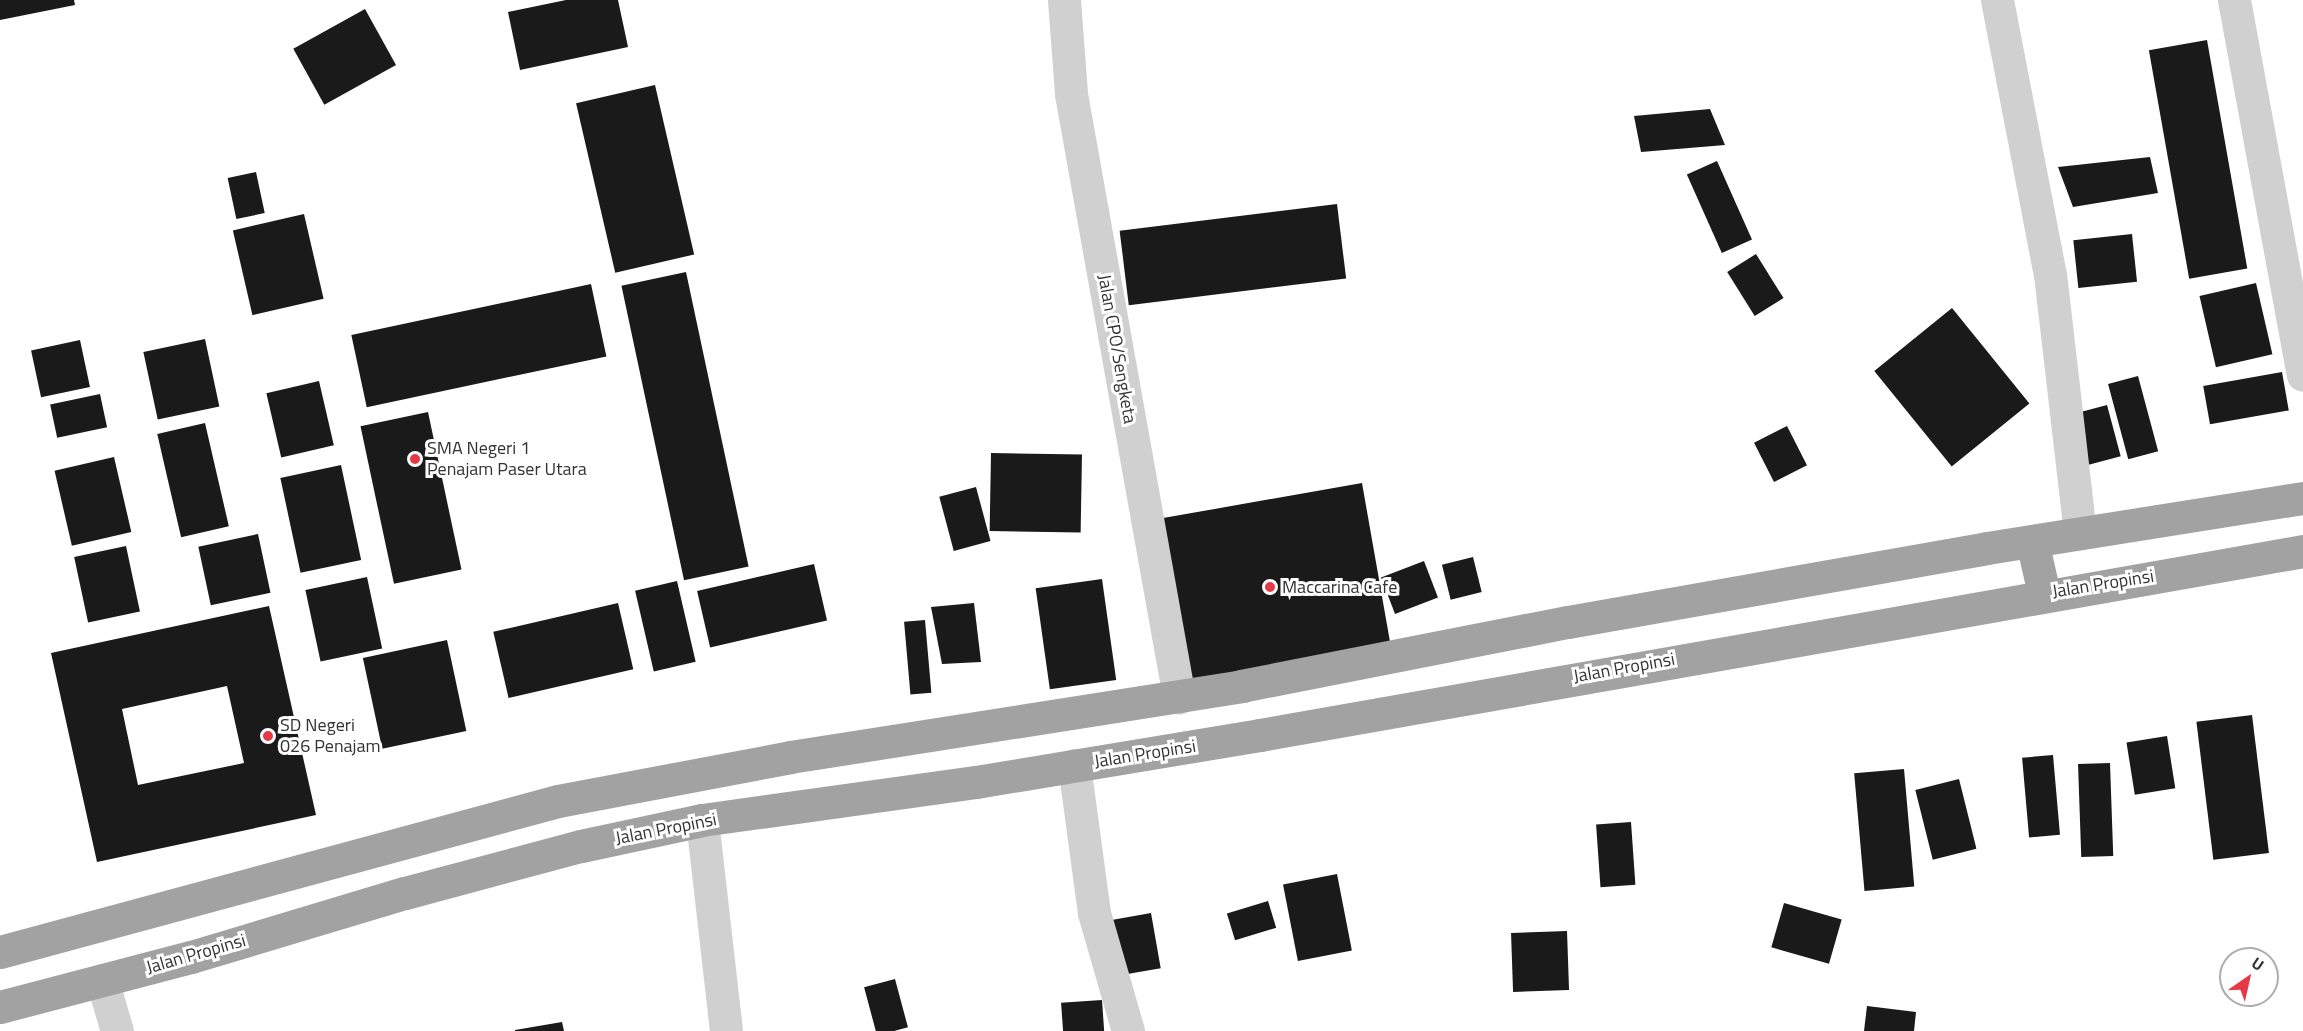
<!DOCTYPE html>
<html>
<head>
<meta charset="utf-8">
<style>
	body { margin:0 }
	#map { position:relative; width:2303px; height:1031px; overflow:hidden; background:#fff; font-family:"Titillium Web",sans-serif }
	div>[style] { position:absolute }
	.building>* { inset:0; background:#1a1a1a; transform-origin:0 0 }
	.minor>* { height:33px; margin:-16.5px; padding:0 16.5px; transform-origin:16.5px; border-radius:16.5px; background:#d0d0d0 }
	.trunk>* { height:33px; margin:-16.5px; padding:0 16.5px; transform-origin:16.5px; border-radius:16.5px; background:#a2a2a2 }
	.dots>* { width:16px; height:16px; translate:-50% -50%; box-sizing:border-box; border:3px solid #fff; border-radius:50% }
	span { translate:-50% -50%; white-space:nowrap; text-align:center; line-height:1.15; -webkit-text-stroke:6px #fff; paint-order:stroke }
	.street-label { font-size:18px; color:#333 }
	.poi-label { font-size:18px; color:#333 }
	.left { translate:0 -50%; text-align:left }
	.north { position:absolute; left:2219px; top:947px; width:60px; height:60px; box-sizing:border-box; background:#fff; border:2px solid #adadad; border-radius:50%; rotate:34deg; font-size:16px; font-weight:700; line-height:24px; text-align:center; color:#333 }
	.north::after { content:''; display:block; margin:auto; width:21px; height:27px; background:#e63946; clip-path:polygon(50% 0,100% 100%,50% 72%,0 100%) }
</style>
</head>
<body>
<div id="map">
	<div class="building">
		<i style="clip-path:polygon(0 0,74px 0,75px 5px,0 20px)"></i>
		<i style="clip-path:polygon(566px 0,618px 0,628px 47px,520px 70px,508px 12px)"></i>
		<i style="left:365px;top:9px;width:64px;height:82px;rotate:61deg"></i>
		<i style="left:2207px;top:40px;width:232px;height:59px;rotate:80deg"></i>
		<i style="left:655px;top:85px;width:174px;height:81px;rotate:77deg"></i>
		<i style="clip-path:polygon(1710px 109px,1725px 145px,1641px 152px,1634px 116px)"></i>
		<i style="clip-path:polygon(2150px 157px,2158px 193px,2073px 207px,2058px 167px)"></i>
		<i style="left:1717px;top:161px;width:86px;height:33px;rotate:66deg"></i>
		<i style="left:256px;top:172px;width:42px;height:29px;rotate:78deg"></i>
		<i style="left:1337px;top:204px;width:75px;height:219px;rotate:83deg"></i>
		<i style="left:304px;top:214px;width:87px;height:73px;rotate:77deg"></i>
		<i style="left:2132px;top:234px;width:48px;height:59px;rotate:84deg"></i>
		<i style="left:1756px;top:254px;width:52px;height:34px;rotate:58deg"></i>
		<i style="left:686px;top:272px;width:301px;height:66px;rotate:78deg"></i>
		<i style="left:2256px;top:283px;width:73px;height:58px;rotate:77deg"></i>
		<i style="left:591px;top:284px;width:74px;height:245px;rotate:78deg"></i>
		<i style="left:1952px;top:308px;width:123px;height:100px;rotate:51deg"></i>
		<i style="left:205px;top:339px;width:69px;height:63px;rotate:78deg"></i>
		<i style="left:80px;top:340px;width:48px;height:50px;rotate:78deg"></i>
		<i style="left:2282px;top:372px;width:39px;height:80px;rotate:80deg"></i>
		<i style="left:2138px;top:376px;width:78px;height:31px;rotate:75deg"></i>
		<i style="left:319px;top:381px;width:66px;height:54px;rotate:77deg"></i>
		<i style="left:100px;top:394px;width:34px;height:51px;rotate:78deg"></i>
		<i style="left:2107px;top:405px;width:53px;height:37px;rotate:75deg"></i>
		<i style="left:428px;top:412px;width:161px;height:69px;rotate:78deg"></i>
		<i style="left:205px;top:423px;width:106px;height:49px;rotate:77deg"></i>
		<i style="left:1787px;top:426px;width:44px;height:37px;rotate:63deg"></i>
		<i style="left:991px;top:453px;width:91px;height:78px;rotate:1deg"></i>
		<i style="left:114px;top:457px;width:77px;height:61px;rotate:77deg"></i>
		<i style="left:341px;top:465px;width:97px;height:62px;rotate:78deg"></i>
		<i style="left:1362px;top:483px;width:177px;height:218px;rotate:80deg"></i>
		<i style="left:976px;top:487px;width:56px;height:38px;rotate:75deg"></i>
		<i style="left:258px;top:534px;width:60px;height:61px;rotate:78deg"></i>
		<i style="left:126px;top:546px;width:67px;height:53px;rotate:78deg"></i>
		<i style="left:1473px;top:557px;width:36px;height:32px;rotate:76deg"></i>
		<i style="left:1424px;top:561px;width:39px;height:46px;rotate:69deg"></i>
		<i style="left:814px;top:564px;width:58px;height:120px;rotate:77deg"></i>
		<i style="left:367px;top:577px;width:73px;height:63px;rotate:78deg"></i>
		<i style="left:1102px;top:579px;width:102px;height:67px;rotate:82deg"></i>
		<i style="left:677px;top:581px;width:83px;height:43px;rotate:77deg"></i>
		<i style="left:618px;top:603px;width:68px;height:128px;rotate:77deg"></i>
		<i style="clip-path:polygon(974px 603px,981px 662px,942px 664px,931px 607px)"></i>
		<i style="clip-path:polygon(evenodd,269px 606px,316px 815px,97px 862px,51px 653px,269px 606px,227px 686px,244px 763px,138px 785px,122px 709px,227px 686px)"></i>
		<i style="left:925px;top:620px;width:73px;height:21px;rotate:85deg"></i>
		<i style="left:447px;top:640px;width:93px;height:86px;rotate:78deg"></i>
		<i style="left:2252px;top:715px;width:139px;height:56px;rotate:83deg"></i>
		<i style="left:2167px;top:736px;width:53px;height:41px;rotate:81deg"></i>
		<i style="left:2053px;top:755px;width:80px;height:31px;rotate:85deg"></i>
		<i style="left:2110px;top:763px;width:93px;height:32px;rotate:88deg"></i>
		<i style="left:1904px;top:769px;width:118px;height:50px;rotate:85deg"></i>
		<i style="left:1959px;top:779px;width:72px;height:45px;rotate:76deg"></i>
		<i style="left:1631px;top:822px;width:63px;height:35px;rotate:86deg"></i>
		<i style="left:1337px;top:874px;width:78px;height:55px;rotate:79deg"></i>
		<i style="left:1268px;top:901px;width:28px;height:43px;rotate:73deg"></i>
		<i style="left:1784px;top:903px;width:60px;height:46px;rotate:16deg"></i>
		<i style="left:1151px;top:913px;width:56px;height:50px;rotate:80deg"></i>
		<i style="left:1567px;top:931px;width:59px;height:56px;rotate:88deg"></i>
		<i style="left:895px;top:979px;width:50px;height:32px;rotate:75deg"></i>
		<i style="left:1102px;top:1000px;width:31px;height:41px;rotate:86deg"></i>
		<i style="clip-path:polygon(1867px 1006px,1916px 1012px,1914px 1031px,1864px 1031px)"></i>
		<i style="clip-path:polygon(562px 1022px,564px 1031px,515px 1031px,515px 1030px)"></i>
	</div>
	<div class="minor">
		<i style="left:1064px;top:0;width:94px;rotate:85.7deg"></i>
		<i style="left:1071px;top:94px;width:613px;rotate:79.85deg"></i>
		<i style="left:1997px;top:0;width:279px;rotate:79.1deg"></i>
		<i style="left:2050px;top:274px;width:261px;rotate:83.4deg"></i>
		<i style="left:2234px;top:0;width:381px;rotate:79.6deg"></i>
		<i style="left:1074px;top:765px;width:149px;rotate:82.3deg"></i>
		<i style="left:1094px;top:913px;width:123px;rotate:73.9deg"></i>
		<i style="left:702px;top:820px;width:212px;rotate:83.5deg"></i>
		<i style="left:102px;top:980px;width:53px;rotate:73.6deg"></i>
	</div>
	<div class="trunk">
		<i style="left:2032px;top:541px;width:54px;rotate:77.2deg"></i>
		<i style="left:0;top:952px;width:578px;rotate:-15.14deg"></i>
		<i style="left:558px;top:801px;width:236px;rotate:-10.7deg"></i>
		<i style="left:790px;top:757px;width:457px;rotate:-8.9deg"></i>
		<i style="left:1241px;top:686px;width:333px;rotate:-11.1deg"></i>
		<i style="left:1568px;top:622px;width:425px;rotate:-10deg"></i>
		<i style="left:1987px;top:548px;width:320px;rotate:-9deg"></i>
		<i style="left:0;top:1007px;width:197px;rotate:-14.7deg"></i>
		<i style="left:191px;top:957px;width:223px;rotate:-16.7deg"></i>
		<i style="left:405px;top:893px;width:182px;rotate:-15deg"></i>
		<i style="left:581px;top:846px;width:124px;rotate:-12.1deg"></i>
		<i style="left:702px;top:820px;width:277px;rotate:-7.9deg"></i>
		<i style="left:976px;top:782px;width:288px;rotate:-9.4deg"></i>
		<i style="left:1260px;top:735px;width:1059px;rotate:-10deg"></i>
	</div>
	<div class="dots">
		<i style="left:415px;top:459px;background:#e63946"></i>
		<i style="left:1270px;top:587px;background:#e63946"></i>
		<i style="left:268px;top:736px;background:#e63946"></i>
	</div>
	<div class="street-label">
		<span style="left:1117px;top:349px;rotate:80deg">Jalan CPO/Sengketa</span>
		<span style="left:2103px;top:584px;rotate:-9deg">Jalan Propinsi</span>
		<span style="left:1624px;top:668px;rotate:-10deg">Jalan Propinsi</span>
		<span style="left:1145px;top:754px;rotate:-9deg">Jalan Propinsi</span>
		<span style="left:666px;top:829px;rotate:-11deg">Jalan Propinsi</span>
		<span style="left:196px;top:954px;rotate:-16deg">Jalan Propinsi</span>
	</div>
	<div class="poi-label">
		<span class="left" style="left:427px;top:459px">SMA Negeri 1<br>Penajam Paser Utara</span>
		<span class="left" style="left:1282px;top:587px">Maccarina Cafe</span>
		<span class="left" style="left:280px;top:736px">SD Negeri<br>026 Penajam</span>
	</div>
	<div class="north">U</div>
</div>
</body>
</html>
